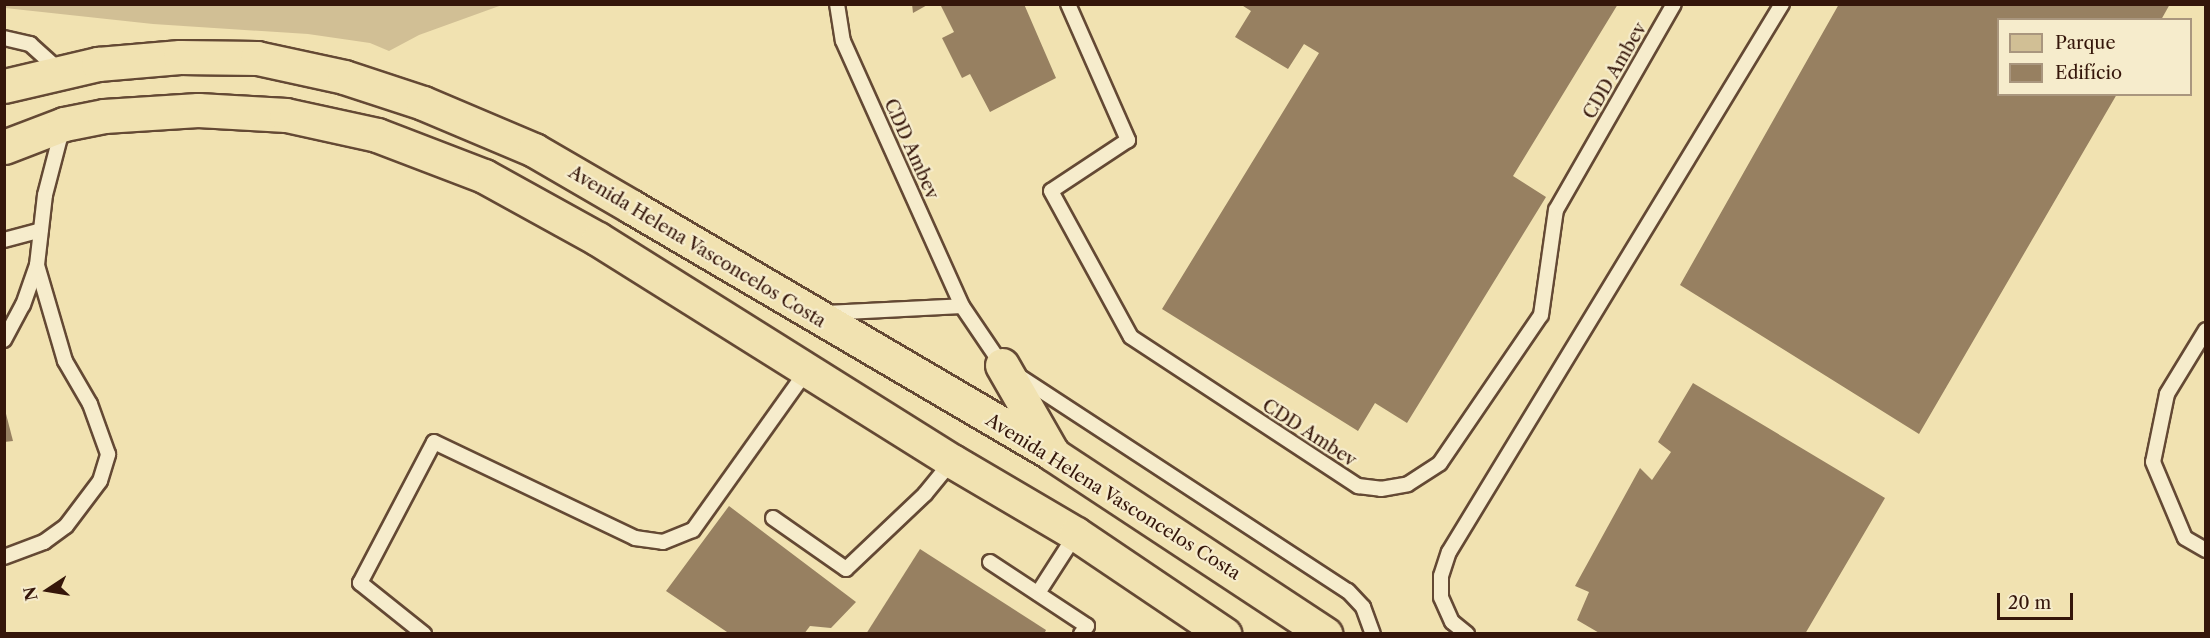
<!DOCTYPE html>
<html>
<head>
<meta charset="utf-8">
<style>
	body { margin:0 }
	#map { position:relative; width:2210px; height:638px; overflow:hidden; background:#f1e2b1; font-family:"Libre Caslon Text",serif }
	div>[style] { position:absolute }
	.green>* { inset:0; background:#d1bf95 }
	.building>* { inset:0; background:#978061 }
	.roads { filter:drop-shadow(2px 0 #644934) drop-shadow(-2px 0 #644934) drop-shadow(0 2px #644934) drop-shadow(0 -2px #644934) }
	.lane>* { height:14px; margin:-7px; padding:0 7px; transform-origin:7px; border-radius:7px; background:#f6eccc }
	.highway>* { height:33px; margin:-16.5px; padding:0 16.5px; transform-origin:16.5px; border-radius:16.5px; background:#f1e2b1 }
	span { translate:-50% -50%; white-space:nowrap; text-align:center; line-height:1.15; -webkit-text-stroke:4.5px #f6eccc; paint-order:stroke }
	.street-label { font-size:18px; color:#35160a }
	.frame { position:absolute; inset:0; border:6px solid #35160a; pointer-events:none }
	.legend { position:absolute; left:1997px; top:18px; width:195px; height:78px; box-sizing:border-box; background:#f6eccc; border:2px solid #a9967e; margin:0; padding:8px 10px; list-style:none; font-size:18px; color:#35160a }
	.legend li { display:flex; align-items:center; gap:12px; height:30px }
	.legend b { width:30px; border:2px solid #a9967e }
	.north { position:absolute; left:18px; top:560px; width:60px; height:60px; -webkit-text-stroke:4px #f6eccc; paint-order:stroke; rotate:258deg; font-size:16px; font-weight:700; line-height:24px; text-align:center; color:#35160a }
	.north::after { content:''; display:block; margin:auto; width:21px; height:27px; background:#35160a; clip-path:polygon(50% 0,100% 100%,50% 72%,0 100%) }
	.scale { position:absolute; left:1997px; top:593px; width:76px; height:27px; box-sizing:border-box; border:3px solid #35160a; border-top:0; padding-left:8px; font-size:18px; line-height:21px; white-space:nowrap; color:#35160a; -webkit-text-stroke:4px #f6eccc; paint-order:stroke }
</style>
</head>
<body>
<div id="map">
	<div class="green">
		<i style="clip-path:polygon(5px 4px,502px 4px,502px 5px,419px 35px,389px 51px,370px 43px,308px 34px,153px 24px,5px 8px)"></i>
	</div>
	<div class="building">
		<i style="clip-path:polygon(912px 4px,929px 4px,913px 13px)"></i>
		<i style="clip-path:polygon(940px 4px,1024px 4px,1056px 78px,990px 112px,970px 74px,962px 78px,942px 38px,954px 32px)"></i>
		<i style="clip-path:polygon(1240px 4px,1618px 4px,1513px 176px,1546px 197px,1407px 423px,1375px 403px,1358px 431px,1162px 309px,1319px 53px,1304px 44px,1288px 69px,1235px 37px,1251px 11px)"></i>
		<i style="clip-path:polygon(1839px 4px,2170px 4px,2161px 20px,1998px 20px,1998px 94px,2117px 94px,1919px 434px,1680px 285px)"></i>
		<i style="clip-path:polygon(1693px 383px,1885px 498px,1805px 634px,1601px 634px,1577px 620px,1589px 592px,1575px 586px,1640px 468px,1652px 480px,1671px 452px,1658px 442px)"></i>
		<i style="clip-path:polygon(4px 406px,13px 441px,4px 442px)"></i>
		<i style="clip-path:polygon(729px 506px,856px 602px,831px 628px,810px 626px,804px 634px,730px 634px,666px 591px)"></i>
		<i style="clip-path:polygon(920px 549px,1046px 630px,1044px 634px,866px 634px)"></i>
	</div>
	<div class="roads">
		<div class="lane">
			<i style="left:837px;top:4px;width:37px;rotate:81deg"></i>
			<i style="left:843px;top:41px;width:290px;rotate:65.8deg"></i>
			<i style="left:962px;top:306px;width:71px;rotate:55.9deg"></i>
			<i style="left:1002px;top:365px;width:413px;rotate:33.2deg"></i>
			<i style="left:1348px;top:591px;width:22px;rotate:47deg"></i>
			<i style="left:1363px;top:607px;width:29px;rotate:70deg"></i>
			<i style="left:1068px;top:4px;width:149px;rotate:66.2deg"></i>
			<i style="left:1128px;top:140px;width:92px;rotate:146.5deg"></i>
			<i style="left:1051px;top:191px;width:166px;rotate:61.3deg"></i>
			<i style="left:1131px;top:337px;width:272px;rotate:33.3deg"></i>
			<i style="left:1358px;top:486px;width:23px;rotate:7deg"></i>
			<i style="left:1381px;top:489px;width:27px;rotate:-10deg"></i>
			<i style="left:1408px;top:484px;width:38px;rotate:-33deg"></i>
			<i style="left:1440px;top:463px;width:179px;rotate:-55.7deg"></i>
			<i style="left:1541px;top:315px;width:106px;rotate:-81.9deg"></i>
			<i style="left:1556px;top:210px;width:237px;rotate:-60.2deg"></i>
			<i style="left:4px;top:38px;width:27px;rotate:13deg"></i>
			<i style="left:30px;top:44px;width:40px;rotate:42deg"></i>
			<i style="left:4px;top:240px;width:38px;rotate:-15deg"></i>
			<i style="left:826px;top:313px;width:136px;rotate:-2.9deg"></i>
			<i style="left:2206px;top:330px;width:75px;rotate:121.4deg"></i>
			<i style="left:2167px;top:394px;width:69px;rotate:101.6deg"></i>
			<i style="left:2153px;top:462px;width:82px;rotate:67.2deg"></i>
			<i style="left:2185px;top:538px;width:24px;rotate:30deg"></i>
			<i style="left:4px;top:340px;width:40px;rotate:-62deg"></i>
			<i style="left:23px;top:305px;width:42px;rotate:-70.7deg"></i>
			<i style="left:37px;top:265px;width:70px;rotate:-83.5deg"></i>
			<i style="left:45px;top:195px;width:71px;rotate:-75.4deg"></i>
			<i style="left:773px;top:518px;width:89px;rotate:34.9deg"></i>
			<i style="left:846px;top:569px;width:109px;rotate:-43.5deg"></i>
			<i style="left:925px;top:494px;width:43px;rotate:-50.7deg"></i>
			<i style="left:4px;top:557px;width:43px;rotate:-20.6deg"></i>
			<i style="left:44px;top:542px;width:27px;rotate:-36deg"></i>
			<i style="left:66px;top:526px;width:56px;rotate:-52.9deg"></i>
			<i style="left:100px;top:481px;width:28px;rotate:-73deg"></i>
			<i style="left:108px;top:454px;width:53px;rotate:-109.8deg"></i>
			<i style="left:90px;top:404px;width:50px;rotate:-120.2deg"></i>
			<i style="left:65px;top:361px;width:100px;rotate:-106.3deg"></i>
			<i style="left:990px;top:562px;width:116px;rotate:33.4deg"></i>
			<i style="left:1087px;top:626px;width:10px;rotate:127deg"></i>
			<i style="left:1038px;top:593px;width:70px;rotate:-57.2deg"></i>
			<i style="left:424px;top:634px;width:82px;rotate:-141.4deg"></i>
			<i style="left:360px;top:583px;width:159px;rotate:-62.3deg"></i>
			<i style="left:434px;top:442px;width:223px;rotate:25.5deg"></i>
			<i style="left:635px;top:538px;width:28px;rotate:8deg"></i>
			<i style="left:663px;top:542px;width:32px;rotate:-22deg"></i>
			<i style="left:693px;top:530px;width:196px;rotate:-54.5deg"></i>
			<i style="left:1467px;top:634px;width:19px;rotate:-141deg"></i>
			<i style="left:1452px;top:622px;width:27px;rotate:-114deg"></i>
			<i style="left:1441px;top:597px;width:21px;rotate:-90deg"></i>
			<i style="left:1441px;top:576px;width:25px;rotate:-72deg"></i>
			<i style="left:1449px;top:552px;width:641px;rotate:-58.71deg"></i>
		</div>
		<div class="highway">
			<i style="left:4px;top:86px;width:97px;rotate:-13.2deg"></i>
			<i style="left:98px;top:64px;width:82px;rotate:-4.9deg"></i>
			<i style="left:180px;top:57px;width:77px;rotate:0.7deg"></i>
			<i style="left:257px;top:58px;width:89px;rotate:12.3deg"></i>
			<i style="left:344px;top:77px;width:83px;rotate:18.2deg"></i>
			<i style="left:423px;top:103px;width:121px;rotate:22.9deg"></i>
			<i style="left:534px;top:150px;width:113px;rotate:30.2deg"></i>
			<i style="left:632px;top:207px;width:489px;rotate:30.4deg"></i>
			<i style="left:1054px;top:455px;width:325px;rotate:33.4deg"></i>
			<i style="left:4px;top:147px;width:64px;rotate:-21deg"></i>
			<i style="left:64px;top:124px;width:41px;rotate:-11.3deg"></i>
			<i style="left:104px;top:116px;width:94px;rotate:-3.7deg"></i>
			<i style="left:198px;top:110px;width:88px;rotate:3.3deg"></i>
			<i style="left:286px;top:115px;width:93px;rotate:12.4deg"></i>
			<i style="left:377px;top:135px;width:115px;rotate:21deg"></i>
			<i style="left:484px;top:176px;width:130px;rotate:28.9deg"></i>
			<i style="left:598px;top:239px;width:418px;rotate:32.1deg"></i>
			<i style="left:952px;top:461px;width:144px;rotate:30.5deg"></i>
			<i style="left:1076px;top:534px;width:179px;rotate:34deg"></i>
			<i style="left:1002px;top:365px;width:103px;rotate:60.2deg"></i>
		</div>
	</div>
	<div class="street-label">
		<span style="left:1615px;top:71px;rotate:-60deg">CDD Ambev</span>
		<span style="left:911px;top:149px;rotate:66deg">CDD Ambev</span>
		<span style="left:697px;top:247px;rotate:31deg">Avenida Helena Vasconcelos Costa</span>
		<span style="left:1309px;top:433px;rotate:33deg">CDD Ambev</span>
		<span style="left:1113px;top:497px;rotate:32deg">Avenida Helena Vasconcelos Costa</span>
	</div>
	<div class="frame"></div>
	<ul class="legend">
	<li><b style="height:16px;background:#d1bf95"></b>Parque</li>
	<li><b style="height:16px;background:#978061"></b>Edifício</li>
	</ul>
	<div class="north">N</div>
	<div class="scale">20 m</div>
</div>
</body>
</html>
